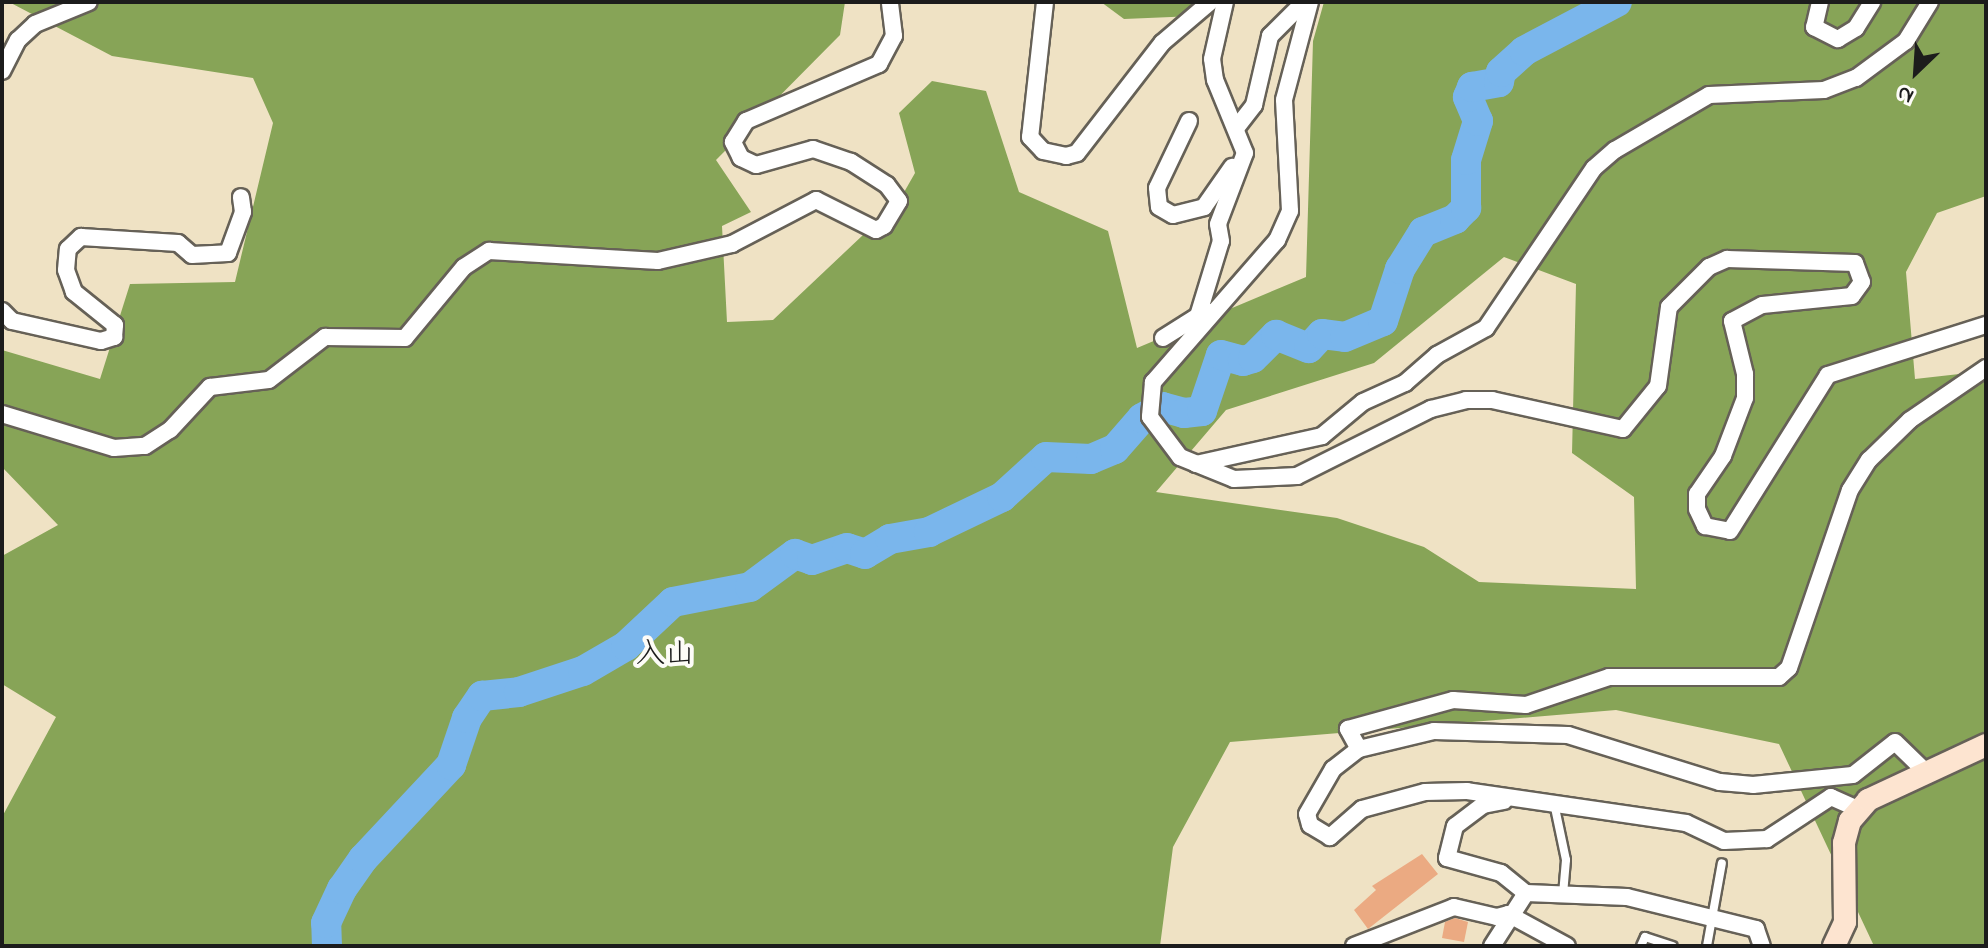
<!DOCTYPE html>
<html>
<head>
<meta charset="utf-8">
<style>
	body { margin:0 }
	#map { position:relative; width:1988px; height:948px; overflow:hidden; background:#efe2c4; font-family:"Indie Flower","Klee One",sans-serif }
	div>[style] { position:absolute }
	.forest>* { inset:0; background:#87a457 }
	.river>* { height:30px; margin:-15px; padding:0 15px; transform-origin:15px; border-radius:15px; background:#7ab6ec }
	.building>* { inset:0; background:#ebaa82 }
	.roads { filter:drop-shadow(2px 0 #666157) drop-shadow(-2px 0 #666157) drop-shadow(0 2px #666157) drop-shadow(0 -2px #666157) }
	.service>* { height:8px; margin:-4px; padding:0 4px; transform-origin:4px; border-radius:4px; background:#fff }
	.minor>* { height:16px; margin:-8px; padding:0 8px; transform-origin:8px; border-radius:8px; background:#fff }
	.secondary>* { height:22px; margin:-11px; padding:0 11px; transform-origin:11px; border-radius:11px; background:#fde4d0 }
	span { translate:-50% -50%; white-space:nowrap; text-align:center; line-height:1.15; -webkit-text-stroke:8px #fdfcf7; paint-order:stroke }
	.neighbourhood-label { font-size:30px; color:#1c1c1c }
	.frame { position:absolute; inset:0; border:4px solid #1c1c1c; pointer-events:none }
	.north { position:absolute; left:1876px; top:32px; width:80px; height:80px; -webkit-text-stroke:6px #fdfcf7; paint-order:stroke; rotate:205deg; font-size:22px; font-weight:700; line-height:32px; text-align:center; color:#1c1c1c }
	.north::after { content:''; display:block; margin:auto; width:28px; height:36px; background:#1c1c1c; clip-path:polygon(50% 0,100% 100%,50% 72%,0 100%) }
</style>
</head>
<body>
<div id="map">
	<div class="forest">
		<i style="clip-path:polygon(evenodd,9px 2px,845px 2px,840px 35px,716px 160px,751px 212px,722px 226px,727px 322px,773px 320px,899px 201px,915px 173px,899px 113px,932px 81px,986px 91px,1019px 192px,1108px 231px,1137px 348px,1306px 277px,1313px 41px,1324px 2px,1986px 2px,1986px 196px,1937px 213px,1906px 272px,1915px 379px,1986px 371px,1986px 946px,1874px 946px,1779px 744px,1616px 710px,1230px 742px,1173px 847px,1160px 946px,2px 946px,2px 817px,56px 717px,2px 684px,2px 556px,58px 525px,2px 467px,2px 350px,100px 379px,130px 284px,235px 282px,273px 123px,253px 78px,112px 56px,9px 2px,1504px 257px,1576px 284px,1572px 453px,1634px 497px,1636px 589px,1479px 582px,1424px 547px,1337px 518px,1156px 492px,1226px 410px,1374px 363px,1504px 257px)"></i>
		<i style="clip-path:polygon(1101px 2px,1193px 2px,1195px 16px,1124px 19px)"></i>
	</div>
	<div class="river">
		<i style="left:327px;top:946px;width:23px;rotate:-92deg"></i>
		<i style="left:326px;top:923px;width:38px;rotate:-65deg"></i>
		<i style="left:342px;top:889px;width:37px;rotate:-55deg"></i>
		<i style="left:363px;top:859px;width:129px;rotate:-46.9deg"></i>
		<i style="left:451px;top:765px;width:50px;rotate:-71.2deg"></i>
		<i style="left:467px;top:718px;width:27px;rotate:-56deg"></i>
		<i style="left:482px;top:696px;width:37px;rotate:-6deg"></i>
		<i style="left:519px;top:692px;width:67px;rotate:-18.2deg"></i>
		<i style="left:583px;top:671px;width:50px;rotate:-30.2deg"></i>
		<i style="left:626px;top:646px;width:64px;rotate:-43.1deg"></i>
		<i style="left:673px;top:602px;width:78px;rotate:-11deg"></i>
		<i style="left:750px;top:587px;width:56px;rotate:-36.3deg"></i>
		<i style="left:795px;top:554px;width:18px;rotate:19deg"></i>
		<i style="left:812px;top:560px;width:37px;rotate:-19deg"></i>
		<i style="left:847px;top:548px;width:19px;rotate:18deg"></i>
		<i style="left:865px;top:554px;width:29px;rotate:-31deg"></i>
		<i style="left:890px;top:539px;width:40px;rotate:-10deg"></i>
		<i style="left:929px;top:532px;width:81px;rotate:-25.6deg"></i>
		<i style="left:1002px;top:497px;width:59px;rotate:-42.3deg"></i>
		<i style="left:1046px;top:457px;width:45px;rotate:2.5deg"></i>
		<i style="left:1091px;top:459px;width:26px;rotate:-23deg"></i>
		<i style="left:1115px;top:449px;width:41px;rotate:-48.9deg"></i>
		<i style="left:1142px;top:418px;width:23px;rotate:-29deg"></i>
		<i style="left:1162px;top:407px;width:23px;rotate:15deg"></i>
		<i style="left:1184px;top:413px;width:18px;rotate:-6deg"></i>
		<i style="left:1202px;top:411px;width:59px;rotate:-71.3deg"></i>
		<i style="left:1221px;top:355px;width:23px;rotate:15deg"></i>
		<i style="left:1243px;top:361px;width:10px;rotate:-17deg"></i>
		<i style="left:1253px;top:358px;width:33px;rotate:-45deg"></i>
		<i style="left:1276px;top:335px;width:35px;rotate:22deg"></i>
		<i style="left:1309px;top:348px;width:19px;rotate:-47deg"></i>
		<i style="left:1322px;top:334px;width:23px;rotate:7deg"></i>
		<i style="left:1345px;top:337px;width:41px;rotate:-22.8deg"></i>
		<i style="left:1383px;top:321px;width:55px;rotate:-71.9deg"></i>
		<i style="left:1400px;top:269px;width:44px;rotate:-58.1deg"></i>
		<i style="left:1423px;top:232px;width:35px;rotate:-22deg"></i>
		<i style="left:1455px;top:219px;width:16px;rotate:-45deg"></i>
		<i style="left:1466px;top:208px;width:48px;rotate:-90deg"></i>
		<i style="left:1466px;top:160px;width:41px;rotate:-72.9deg"></i>
		<i style="left:1478px;top:121px;width:26px;rotate:-113deg"></i>
		<i style="left:1468px;top:97px;width:11px;rotate:-68deg"></i>
		<i style="left:1472px;top:87px;width:27px;rotate:-10deg"></i>
		<i style="left:1499px;top:82px;width:10px;rotate:-79deg"></i>
		<i style="left:1501px;top:72px;width:31px;rotate:-42deg"></i>
		<i style="left:1524px;top:51px;width:105px;rotate:-27.8deg"></i>
	</div>
	<div class="building">
		<i style="clip-path:polygon(1422px 854px,1438px 874px,1368px 929px,1354px 910px,1376px 890px,1372px 886px)"></i>
		<i style="clip-path:polygon(1455px 918px,1468px 922px,1464px 942px,1442px 938px,1445px 922px)"></i>
	</div>
	<div class="roads">
		<div class="service">
			<i style="left:1554px;top:803px;width:58px;rotate:78.1deg"></i>
			<i style="left:1566px;top:860px;width:36px;rotate:95deg"></i>
			<i style="left:1641px;top:946px;width:10px;rotate:-66deg"></i>
			<i style="left:1645px;top:937px;width:29px;rotate:18deg"></i>
			<i style="left:1707px;top:946px;width:84px;rotate:-79.8deg"></i>
		</div>
		<div class="minor">
			<i style="left:1045px;top:2px;width:136px;rotate:96.3deg"></i>
			<i style="left:1030px;top:137px;width:19px;rotate:47deg"></i>
			<i style="left:1043px;top:151px;width:24px;rotate:12deg"></i>
			<i style="left:1066px;top:156px;width:11px;rotate:-15deg"></i>
			<i style="left:1077px;top:153px;width:139px;rotate:-52.3deg"></i>
			<i style="left:1162px;top:43px;width:63px;rotate:-40.5deg"></i>
			<i style="left:1310px;top:2px;width:101px;rotate:104.9deg"></i>
			<i style="left:1284px;top:100px;width:111px;rotate:86.9deg"></i>
			<i style="left:1290px;top:211px;width:32px;rotate:114deg"></i>
			<i style="left:1277px;top:240px;width:189px;rotate:131.1deg"></i>
			<i style="left:1153px;top:382px;width:35px;rotate:95deg"></i>
			<i style="left:1150px;top:417px;width:50px;rotate:53.1deg"></i>
			<i style="left:1180px;top:457px;width:58px;rotate:22.2deg"></i>
			<i style="left:1234px;top:479px;width:63px;rotate:-2.7deg"></i>
			<i style="left:1297px;top:476px;width:150px;rotate:-26.6deg"></i>
			<i style="left:1431px;top:409px;width:36px;rotate:-14deg"></i>
			<i style="left:1466px;top:400px;width:26px"></i>
			<i style="left:1492px;top:400px;width:134px;rotate:12.5deg"></i>
			<i style="left:1623px;top:429px;width:55px;rotate:-50.9deg"></i>
			<i style="left:1658px;top:386px;width:80px;rotate:-82.1deg"></i>
			<i style="left:1669px;top:307px;width:57px;rotate:-45deg"></i>
			<i style="left:1709px;top:267px;width:20px;rotate:-24deg"></i>
			<i style="left:1727px;top:259px;width:128px;rotate:1.8deg"></i>
			<i style="left:1855px;top:263px;width:20px;rotate:70deg"></i>
			<i style="left:1862px;top:282px;width:17px;rotate:126deg"></i>
			<i style="left:1852px;top:296px;width:90px;rotate:174.3deg"></i>
			<i style="left:1762px;top:305px;width:34px;rotate:152deg"></i>
			<i style="left:1732px;top:321px;width:55px;rotate:76.2deg"></i>
			<i style="left:1745px;top:374px;width:24px;rotate:90deg"></i>
			<i style="left:1745px;top:398px;width:62px;rotate:110.8deg"></i>
			<i style="left:1723px;top:456px;width:46px;rotate:124.4deg"></i>
			<i style="left:1697px;top:494px;width:15px;rotate:90deg"></i>
			<i style="left:1697px;top:509px;width:19px;rotate:65deg"></i>
			<i style="left:1705px;top:526px;width:25px;rotate:11deg"></i>
			<i style="left:1730px;top:531px;width:184px;rotate:-57.9deg"></i>
			<i style="left:1828px;top:375px;width:166px;rotate:-17.6deg"></i>
			<i style="left:1820px;top:2px;width:26px;rotate:103deg"></i>
			<i style="left:1814px;top:27px;width:27px;rotate:27deg"></i>
			<i style="left:1838px;top:39px;width:21px;rotate:-31deg"></i>
			<i style="left:1856px;top:28px;width:31px;rotate:-58deg"></i>
			<i style="left:2px;top:71px;width:35px;rotate:-63deg"></i>
			<i style="left:18px;top:40px;width:23px;rotate:-43deg"></i>
			<i style="left:35px;top:24px;width:58px;rotate:-22.2deg"></i>
			<i style="left:1189px;top:121px;width:74px;rotate:115.5deg"></i>
			<i style="left:1157px;top:188px;width:19px;rotate:84deg"></i>
			<i style="left:1159px;top:207px;width:16px;rotate:30deg"></i>
			<i style="left:1173px;top:215px;width:32px;rotate:-14deg"></i>
			<i style="left:1204px;top:207px;width:49px;rotate:-55deg"></i>
			<i style="left:1237px;top:127px;width:28px;rotate:-52deg"></i>
			<i style="left:1254px;top:105px;width:71px;rotate:-76.9deg"></i>
			<i style="left:1270px;top:36px;width:48px;rotate:-45deg"></i>
			<i style="left:2px;top:311px;width:14px;rotate:45deg"></i>
			<i style="left:12px;top:321px;width:91px;rotate:12.7deg"></i>
			<i style="left:101px;top:341px;width:14px;rotate:-17deg"></i>
			<i style="left:114px;top:337px;width:12px;rotate:-85deg"></i>
			<i style="left:115px;top:325px;width:53px;rotate:-141.2deg"></i>
			<i style="left:74px;top:292px;width:23px;rotate:-110deg"></i>
			<i style="left:66px;top:270px;width:21px;rotate:-85deg"></i>
			<i style="left:68px;top:249px;width:18px;rotate:-43deg"></i>
			<i style="left:81px;top:237px;width:97px;rotate:3.5deg"></i>
			<i style="left:178px;top:243px;width:18px;rotate:41deg"></i>
			<i style="left:192px;top:255px;width:36px;rotate:-3deg"></i>
			<i style="left:228px;top:253px;width:44px;rotate:-69.9deg"></i>
			<i style="left:243px;top:212px;width:15px;rotate:-98deg"></i>
			<i style="left:1198px;top:316px;width:78px;rotate:-73deg"></i>
			<i style="left:1221px;top:241px;width:17px;rotate:-100deg"></i>
			<i style="left:1218px;top:224px;width:76px;rotate:-69.2deg"></i>
			<i style="left:1245px;top:153px;width:79px;rotate:-112.3deg"></i>
			<i style="left:1215px;top:80px;width:21px;rotate:-98deg"></i>
			<i style="left:1212px;top:59px;width:58px;rotate:-77.2deg"></i>
			<i style="left:1163px;top:338px;width:51px;rotate:-32.1deg"></i>
			<i style="left:2px;top:414px;width:117px;rotate:16.9deg"></i>
			<i style="left:114px;top:448px;width:31px;rotate:-4deg"></i>
			<i style="left:145px;top:446px;width:30px;rotate:-33deg"></i>
			<i style="left:170px;top:430px;width:59px;rotate:-47.1deg"></i>
			<i style="left:210px;top:387px;width:59px;rotate:-6.8deg"></i>
			<i style="left:269px;top:380px;width:71px;rotate:-37.5deg"></i>
			<i style="left:325px;top:337px;width:80px;rotate:0.7deg"></i>
			<i style="left:405px;top:338px;width:92px;rotate:-50.3deg"></i>
			<i style="left:464px;top:267px;width:30px;rotate:-33deg"></i>
			<i style="left:489px;top:251px;width:169px;rotate:3.4deg"></i>
			<i style="left:658px;top:261px;width:76px;rotate:-12.9deg"></i>
			<i style="left:732px;top:244px;width:95px;rotate:-27.6deg"></i>
			<i style="left:816px;top:200px;width:67px;rotate:26.6deg"></i>
			<i style="left:876px;top:230px;width:9px;rotate:-27deg"></i>
			<i style="left:884px;top:226px;width:29px;rotate:-59deg"></i>
			<i style="left:899px;top:201px;width:20px;rotate:-127deg"></i>
			<i style="left:887px;top:185px;width:43px;rotate:-147.4deg"></i>
			<i style="left:851px;top:162px;width:40px;rotate:-161.1deg"></i>
			<i style="left:813px;top:149px;width:59px;rotate:164.3deg"></i>
			<i style="left:756px;top:165px;width:17px;rotate:-155deg"></i>
			<i style="left:741px;top:158px;width:18px;rotate:-117deg"></i>
			<i style="left:733px;top:142px;width:25px;rotate:-58deg"></i>
			<i style="left:746px;top:121px;width:145px;rotate:-23.2deg"></i>
			<i style="left:879px;top:64px;width:32px;rotate:-62deg"></i>
			<i style="left:894px;top:36px;width:34px;rotate:-97deg"></i>
			<i style="left:1196px;top:464px;width:129px;rotate:-12.5deg"></i>
			<i style="left:1322px;top:436px;width:53px;rotate:-39.7deg"></i>
			<i style="left:1363px;top:402px;width:46px;rotate:-24.3deg"></i>
			<i style="left:1405px;top:383px;width:43px;rotate:-41.2deg"></i>
			<i style="left:1437px;top:355px;width:56px;rotate:-28.9deg"></i>
			<i style="left:1486px;top:328px;width:193px;rotate:-56deg"></i>
			<i style="left:1594px;top:168px;width:28px;rotate:-41deg"></i>
			<i style="left:1615px;top:150px;width:109px;rotate:-30.3deg"></i>
			<i style="left:1709px;top:95px;width:115px;rotate:-2.5deg"></i>
			<i style="left:1824px;top:90px;width:34px;rotate:-21deg"></i>
			<i style="left:1856px;top:78px;width:62px;rotate:-36.5deg"></i>
			<i style="left:1906px;top:41px;width:46px;rotate:-58.4deg"></i>
			<i style="left:1359px;top:749px;width:23px;rotate:-119deg"></i>
			<i style="left:1348px;top:729px;width:109px;rotate:-15.4deg"></i>
			<i style="left:1453px;top:700px;width:73px;rotate:3.9deg"></i>
			<i style="left:1526px;top:705px;width:88px;rotate:-18.6deg"></i>
			<i style="left:1609px;top:677px;width:170px"></i>
			<i style="left:1779px;top:677px;width:13px;rotate:-42deg"></i>
			<i style="left:1789px;top:668px;width:188px;rotate:-71.1deg"></i>
			<i style="left:1850px;top:490px;width:36px;rotate:-58deg"></i>
			<i style="left:1869px;top:460px;width:57px;rotate:-44.3deg"></i>
			<i style="left:1910px;top:420px;width:92px;rotate:-34.4deg"></i>
			<i style="left:1504px;top:801px;width:21px;rotate:169deg"></i>
			<i style="left:1483px;top:805px;width:35px;rotate:143deg"></i>
			<i style="left:1455px;top:826px;width:33px;rotate:104deg"></i>
			<i style="left:1447px;top:858px;width:56px;rotate:15.5deg"></i>
			<i style="left:1501px;top:873px;width:32px;rotate:39deg"></i>
			<i style="left:1860px;top:810px;width:32px;rotate:-156deg"></i>
			<i style="left:1831px;top:797px;width:77px;rotate:146.7deg"></i>
			<i style="left:1767px;top:839px;width:43px;rotate:177.3deg"></i>
			<i style="left:1724px;top:841px;width:42px;rotate:-154.7deg"></i>
			<i style="left:1686px;top:823px;width:221px;rotate:-171.7deg"></i>
			<i style="left:1467px;top:791px;width:42px;rotate:178.6deg"></i>
			<i style="left:1425px;top:792px;width:65px;rotate:164.9deg"></i>
			<i style="left:1362px;top:809px;width:43px;rotate:138.8deg"></i>
			<i style="left:1330px;top:837px;width:23px;rotate:-149deg"></i>
			<i style="left:1310px;top:825px;width:11px;rotate:-105deg"></i>
			<i style="left:1307px;top:814px;width:52px;rotate:-60deg"></i>
			<i style="left:1333px;top:769px;width:33px;rotate:-38deg"></i>
			<i style="left:1359px;top:749px;width:77px;rotate:-13.5deg"></i>
			<i style="left:1434px;top:731px;width:134px;rotate:1.7deg"></i>
			<i style="left:1568px;top:735px;width:159px;rotate:17.2deg"></i>
			<i style="left:1720px;top:782px;width:33px;rotate:5deg"></i>
			<i style="left:1753px;top:785px;width:100px;rotate:-5.7deg"></i>
			<i style="left:1853px;top:775px;width:53px;rotate:-38.2deg"></i>
			<i style="left:1895px;top:742px;width:43px;rotate:44.1deg"></i>
			<i style="left:1354px;top:946px;width:107px;rotate:-21.3deg"></i>
			<i style="left:1454px;top:907px;width:44px;rotate:13.1deg"></i>
			<i style="left:1497px;top:917px;width:11px;rotate:-15deg"></i>
			<i style="left:1508px;top:914px;width:67px;rotate:28.5deg"></i>
			<i style="left:1492px;top:946px;width:63px;rotate:-57.3deg"></i>
			<i style="left:1526px;top:893px;width:101px;rotate:2.3deg"></i>
			<i style="left:1627px;top:897px;width:133px;rotate:13.9deg"></i>
			<i style="left:1756px;top:929px;width:18px;rotate:71deg"></i>
		</div>
		<div class="secondary">
			<i style="left:1834px;top:946px;width:26px;rotate:-65deg"></i>
			<i style="left:1845px;top:922px;width:79px;rotate:-90.7deg"></i>
			<i style="left:1844px;top:843px;width:23px;rotate:-75deg"></i>
			<i style="left:1850px;top:821px;width:28px;rotate:-49deg"></i>
			<i style="left:1868px;top:800px;width:130px;rotate:-25deg"></i>
		</div>
	</div>
	<div class="neighbourhood-label">
		<span style="left:665px;top:655px">入山</span>
	</div>
	<div class="frame"></div>
	<div class="north">N</div>
</div>
</body>
</html>
